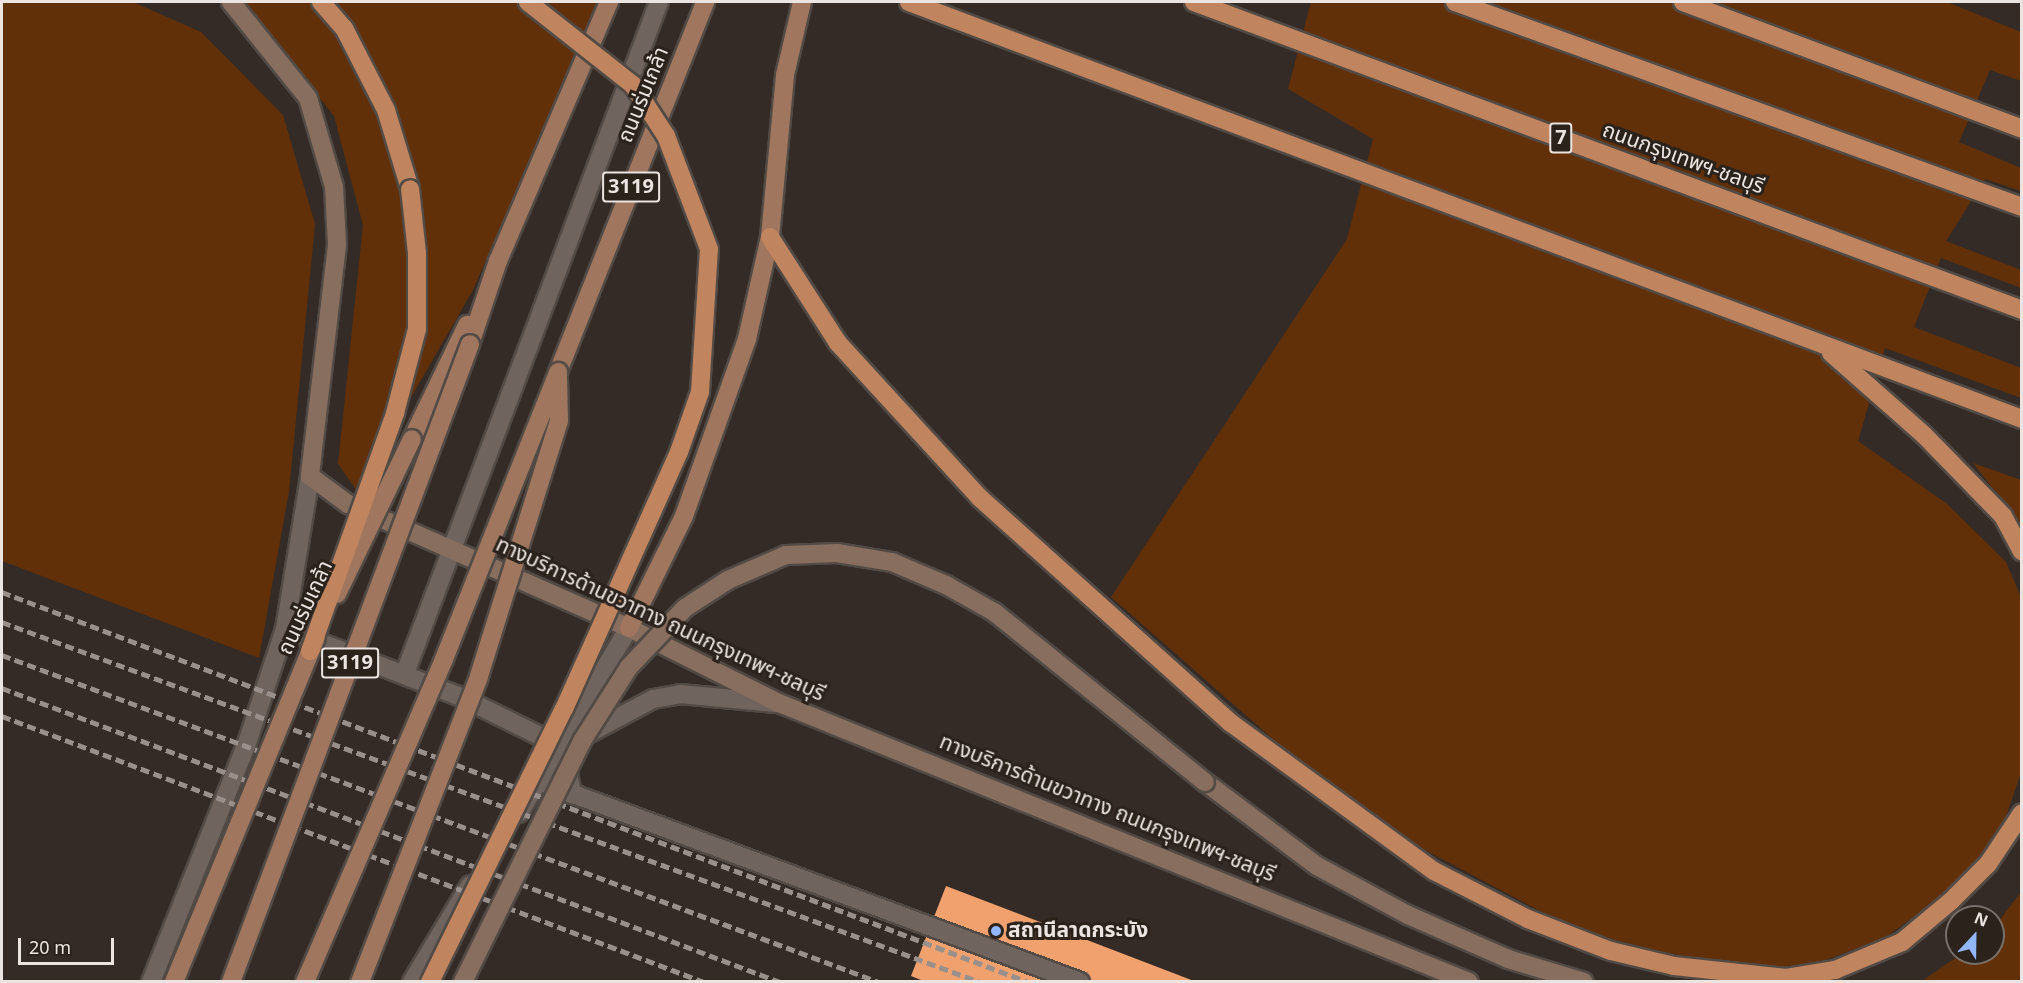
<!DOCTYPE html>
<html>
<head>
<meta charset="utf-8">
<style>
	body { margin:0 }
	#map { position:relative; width:2023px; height:983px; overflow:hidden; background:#352b26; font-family:Georgia,"Noto Sans Thai",serif }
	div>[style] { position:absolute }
	.green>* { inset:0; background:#623008 }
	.building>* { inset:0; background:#f0a16e }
	.roads { filter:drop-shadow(2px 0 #524a45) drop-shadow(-2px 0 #524a45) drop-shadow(0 2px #524a45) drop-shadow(0 -2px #524a45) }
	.service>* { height:18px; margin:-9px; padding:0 9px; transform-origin:9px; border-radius:9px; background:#70645e }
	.minor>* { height:18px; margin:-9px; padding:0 9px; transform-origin:9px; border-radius:9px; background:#70645e }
	.secondary>* { height:18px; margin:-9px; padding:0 9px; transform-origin:9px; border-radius:9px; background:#886e5e }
	.primary>* { height:18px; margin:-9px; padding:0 9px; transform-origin:9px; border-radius:9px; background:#a0775e }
	.motorway>* { height:18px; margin:-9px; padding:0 9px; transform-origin:9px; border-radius:9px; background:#c0845e }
	.rail>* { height:4.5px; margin-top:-2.25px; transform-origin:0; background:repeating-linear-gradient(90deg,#99908c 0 9px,transparent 0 13.5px) }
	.bridges { filter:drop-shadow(2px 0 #524a45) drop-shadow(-2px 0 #524a45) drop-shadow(0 2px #524a45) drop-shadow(0 -2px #524a45) }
	.secondary-bridge>* { height:18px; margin:-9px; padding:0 9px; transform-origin:9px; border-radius:9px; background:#886e5e }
	.primary-bridge>* { height:18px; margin:-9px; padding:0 9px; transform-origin:9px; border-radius:9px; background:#a0775e }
	.motorway-bridge>* { height:18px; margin:-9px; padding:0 9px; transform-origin:9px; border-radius:9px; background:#c0845e }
	.dots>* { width:16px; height:16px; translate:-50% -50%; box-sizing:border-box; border:3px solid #2b221c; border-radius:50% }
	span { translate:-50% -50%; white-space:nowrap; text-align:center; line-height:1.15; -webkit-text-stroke:6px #2b221c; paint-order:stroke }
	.shield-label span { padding:2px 4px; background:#2b221c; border:2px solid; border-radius:4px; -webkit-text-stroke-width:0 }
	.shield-label { font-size:20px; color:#ebe4e0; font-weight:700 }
	.street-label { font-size:21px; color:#ebe4e0 }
	.poi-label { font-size:21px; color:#ebe4e0; font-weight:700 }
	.left { translate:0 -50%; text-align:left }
	.frame { position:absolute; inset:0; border:3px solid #ebe4e0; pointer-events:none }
	.north { position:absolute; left:1945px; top:905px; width:60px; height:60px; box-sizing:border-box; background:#2b221c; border:2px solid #78706a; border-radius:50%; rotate:22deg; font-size:16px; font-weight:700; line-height:24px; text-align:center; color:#ebe4e0 }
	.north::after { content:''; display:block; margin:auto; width:21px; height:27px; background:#93b7fd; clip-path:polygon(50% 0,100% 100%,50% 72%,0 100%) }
	.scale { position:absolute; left:18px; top:938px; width:96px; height:27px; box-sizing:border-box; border:3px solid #ebe4e0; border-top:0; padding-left:8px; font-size:18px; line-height:21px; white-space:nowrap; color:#ebe4e0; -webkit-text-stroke:4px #2b221c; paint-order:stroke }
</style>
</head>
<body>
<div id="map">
	<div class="green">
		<i style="clip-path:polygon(2px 2px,133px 2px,201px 32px,283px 115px,315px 224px,289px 491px,259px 658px,2px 561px)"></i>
		<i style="clip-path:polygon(244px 2px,599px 2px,473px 290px,357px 491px,338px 464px,363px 225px,334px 116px)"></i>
		<i style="clip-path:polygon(1311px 2px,1947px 2px,2021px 32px,2021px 81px,1990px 70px,1959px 142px,2021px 168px,2021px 191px,1985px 179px,1946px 241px,2021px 270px,2021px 288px,1941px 258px,1914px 327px,2021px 368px,2021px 398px,1885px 348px,1858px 441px,1947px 504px,2006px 562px,2021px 597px,2021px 773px,2002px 828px,1980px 857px,1942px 897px,1884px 938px,1815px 964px,1766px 967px,1698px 960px,1609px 939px,1555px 919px,1406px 840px,1282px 747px,1111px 597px,1347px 239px,1373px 139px,1288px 89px)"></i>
		<i style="clip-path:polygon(1973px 463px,2021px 480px,2021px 526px,2021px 525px)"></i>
		<i style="clip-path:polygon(2021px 892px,2021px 981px,1922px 981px,1963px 953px,1993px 953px,1993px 929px)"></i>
	</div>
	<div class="building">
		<i style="clip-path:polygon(946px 886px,1194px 981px,926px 982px,911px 976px)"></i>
	</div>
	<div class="roads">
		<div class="service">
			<i style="left:541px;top:782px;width:575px;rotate:20.36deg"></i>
		</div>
		<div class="minor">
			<i style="left:285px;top:629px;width:189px;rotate:21.1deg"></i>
			<i style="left:461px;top:697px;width:113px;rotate:26.3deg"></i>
			<i style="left:405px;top:673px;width:717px;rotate:-69.27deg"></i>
			<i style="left:580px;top:738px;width:83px;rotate:-28.1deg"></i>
			<i style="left:653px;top:699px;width:27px;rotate:-10deg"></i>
			<i style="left:680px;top:694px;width:96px;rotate:5.4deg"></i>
			<i style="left:566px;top:763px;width:32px;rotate:79deg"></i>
			<i style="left:519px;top:813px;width:215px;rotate:-59.3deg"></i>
			<i style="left:151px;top:982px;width:254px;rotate:-68.1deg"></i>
			<i style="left:246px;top:746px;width:123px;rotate:-71.6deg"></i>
			<i style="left:285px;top:629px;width:155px;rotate:-80.7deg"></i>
			<i style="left:412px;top:982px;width:113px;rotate:-59.1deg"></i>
		</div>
		<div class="secondary">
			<i style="left:231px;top:2px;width:123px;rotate:51.3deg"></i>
			<i style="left:308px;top:98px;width:93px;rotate:73.7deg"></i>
			<i style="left:334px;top:187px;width:58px;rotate:87deg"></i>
			<i style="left:337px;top:245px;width:233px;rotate:96.7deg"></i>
			<i style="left:310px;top:476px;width:47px;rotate:36.4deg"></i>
			<i style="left:348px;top:504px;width:307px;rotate:23.8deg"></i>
			<i style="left:629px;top:628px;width:168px;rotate:26.6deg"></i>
			<i style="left:779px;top:703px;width:744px;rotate:22.02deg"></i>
			<i style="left:1205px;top:782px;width:140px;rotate:36.9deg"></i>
			<i style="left:1317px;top:866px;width:103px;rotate:28.3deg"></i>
			<i style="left:1408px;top:915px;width:109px;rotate:23.7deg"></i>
			<i style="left:1508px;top:959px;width:79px;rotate:16.8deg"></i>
		</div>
		<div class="primary">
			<i style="left:470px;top:344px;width:88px;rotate:-71.4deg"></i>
			<i style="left:498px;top:261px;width:282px;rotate:-66.8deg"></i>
			<i style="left:558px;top:372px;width:398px;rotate:-68.3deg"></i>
			<i style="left:412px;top:439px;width:127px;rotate:-64.2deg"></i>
			<i style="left:629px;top:628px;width:125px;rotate:-63.8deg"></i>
			<i style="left:684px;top:516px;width:188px;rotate:-70.4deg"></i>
			<i style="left:747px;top:339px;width:105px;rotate:-77.3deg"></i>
			<i style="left:770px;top:237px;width:163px;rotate:-84.7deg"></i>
			<i style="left:785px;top:75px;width:75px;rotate:-76.9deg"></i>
		</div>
		<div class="motorway">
			<i style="left:321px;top:2px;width:35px;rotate:49deg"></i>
			<i style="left:344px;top:28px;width:92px;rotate:62.9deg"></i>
			<i style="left:386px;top:110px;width:83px;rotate:73.1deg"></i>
			<i style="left:909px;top:2px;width:1189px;rotate:20.54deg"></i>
			<i style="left:1194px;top:2px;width:883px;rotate:20.4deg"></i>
			<i style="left:1455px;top:2px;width:603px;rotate:19.88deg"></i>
			<i style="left:1683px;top:2px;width:362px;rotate:20.5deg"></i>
			<i style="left:770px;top:237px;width:126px;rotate:57.3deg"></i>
			<i style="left:838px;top:343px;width:210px;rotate:47.5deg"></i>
			<i style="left:980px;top:498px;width:337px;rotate:41.9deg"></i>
			<i style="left:1231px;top:723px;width:251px;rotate:36.1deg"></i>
			<i style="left:1434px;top:871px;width:106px;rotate:27.1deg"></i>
			<i style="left:1528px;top:919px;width:89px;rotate:21.1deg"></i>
			<i style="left:1611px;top:951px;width:65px;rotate:13.4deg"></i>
			<i style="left:1674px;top:966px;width:113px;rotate:6.1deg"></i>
			<i style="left:1786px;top:978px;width:50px;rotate:-9.3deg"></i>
			<i style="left:1835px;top:970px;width:73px;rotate:-22.7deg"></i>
			<i style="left:1902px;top:942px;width:64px;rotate:-39.9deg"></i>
			<i style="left:1951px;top:901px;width:52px;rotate:-45deg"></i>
			<i style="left:1988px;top:864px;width:61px;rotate:-56.3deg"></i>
			<i style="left:1831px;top:353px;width:124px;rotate:41.4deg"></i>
			<i style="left:1924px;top:435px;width:113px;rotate:45.7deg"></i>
			<i style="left:2003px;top:516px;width:40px;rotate:62deg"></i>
		</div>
	</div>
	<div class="rail">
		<i style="left:2px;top:592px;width:1098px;rotate:20.81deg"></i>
		<i style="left:2px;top:622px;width:1042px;rotate:20.21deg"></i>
		<i style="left:2px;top:655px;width:936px;rotate:20.45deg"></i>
		<i style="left:2px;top:688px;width:832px;rotate:20.7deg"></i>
		<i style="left:2px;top:716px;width:751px;rotate:20.75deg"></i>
	</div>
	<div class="bridges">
		<div class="secondary-bridge">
			<i style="left:463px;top:982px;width:269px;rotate:-63.7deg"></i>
			<i style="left:582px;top:741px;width:88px;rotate:-57.6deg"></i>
			<i style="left:629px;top:667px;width:81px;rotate:-46.5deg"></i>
			<i style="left:685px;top:608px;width:51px;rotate:-33.1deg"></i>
			<i style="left:728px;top:580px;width:63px;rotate:-23.3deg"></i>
			<i style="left:786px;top:555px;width:51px;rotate:-2.2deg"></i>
			<i style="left:837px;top:553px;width:56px;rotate:9.3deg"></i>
			<i style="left:892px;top:562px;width:59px;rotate:23.1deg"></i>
			<i style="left:946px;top:585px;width:55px;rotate:29.4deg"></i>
			<i style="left:994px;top:612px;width:271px;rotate:38.9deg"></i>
		</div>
		<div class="primary-bridge">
			<i style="left:337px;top:594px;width:172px;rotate:-64.2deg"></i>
			<i style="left:174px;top:982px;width:372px;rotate:-67.6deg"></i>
			<i style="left:231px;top:982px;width:681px;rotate:-69.46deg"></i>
			<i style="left:305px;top:982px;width:352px;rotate:-66.7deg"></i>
			<i style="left:444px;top:659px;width:309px;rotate:-68.3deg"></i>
			<i style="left:360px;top:982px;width:328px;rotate:-68.7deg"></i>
			<i style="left:479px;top:676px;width:267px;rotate:-72.6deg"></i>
			<i style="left:559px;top:421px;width:45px;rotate:-91.3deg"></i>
		</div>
		<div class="motorway-bridge">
			<i style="left:310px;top:651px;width:253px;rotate:-70.3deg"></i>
			<i style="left:395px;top:413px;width:87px;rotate:-75.3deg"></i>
			<i style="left:417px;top:329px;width:76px;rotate:-90deg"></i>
			<i style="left:417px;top:253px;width:64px;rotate:-96.2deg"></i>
			<i style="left:430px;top:982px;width:304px;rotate:-63.9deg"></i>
			<i style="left:564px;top:709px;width:282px;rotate:-65.9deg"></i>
			<i style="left:679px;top:452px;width:64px;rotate:-70.7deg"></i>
			<i style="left:700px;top:392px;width:143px;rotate:-86.4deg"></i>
			<i style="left:709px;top:249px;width:121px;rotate:-110.8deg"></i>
			<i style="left:666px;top:136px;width:61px;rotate:-122.9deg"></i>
			<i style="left:633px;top:85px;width:134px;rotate:-141.7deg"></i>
		</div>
	</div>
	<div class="dots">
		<i style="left:996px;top:931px;background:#93b7fd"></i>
	</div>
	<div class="shield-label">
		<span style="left:1561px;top:138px">7</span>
		<span style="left:631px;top:187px">3119</span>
		<span style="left:350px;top:663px">3119</span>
	</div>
	<div class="street-label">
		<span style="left:644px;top:95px;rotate:-68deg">ถนนร่มเกล้า</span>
		<span style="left:1683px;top:159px;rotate:20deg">ถนนกรุงเทพฯ-ชลบุรี</span>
		<span style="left:306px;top:608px;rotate:-65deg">ถนนร่มเกล้า</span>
		<span style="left:660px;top:620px;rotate:25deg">ทางบริการด้านขวาทาง ถนนกรุงเทพฯ-ชลบุรี</span>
		<span style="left:1107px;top:809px;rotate:22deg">ทางบริการด้านขวาทาง ถนนกรุงเทพฯ-ชลบุรี</span>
	</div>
	<div class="poi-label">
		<span class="left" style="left:1008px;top:931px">สถานีลาดกระบัง</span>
	</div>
	<div class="frame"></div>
	<div class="north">N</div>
	<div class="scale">20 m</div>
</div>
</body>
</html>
